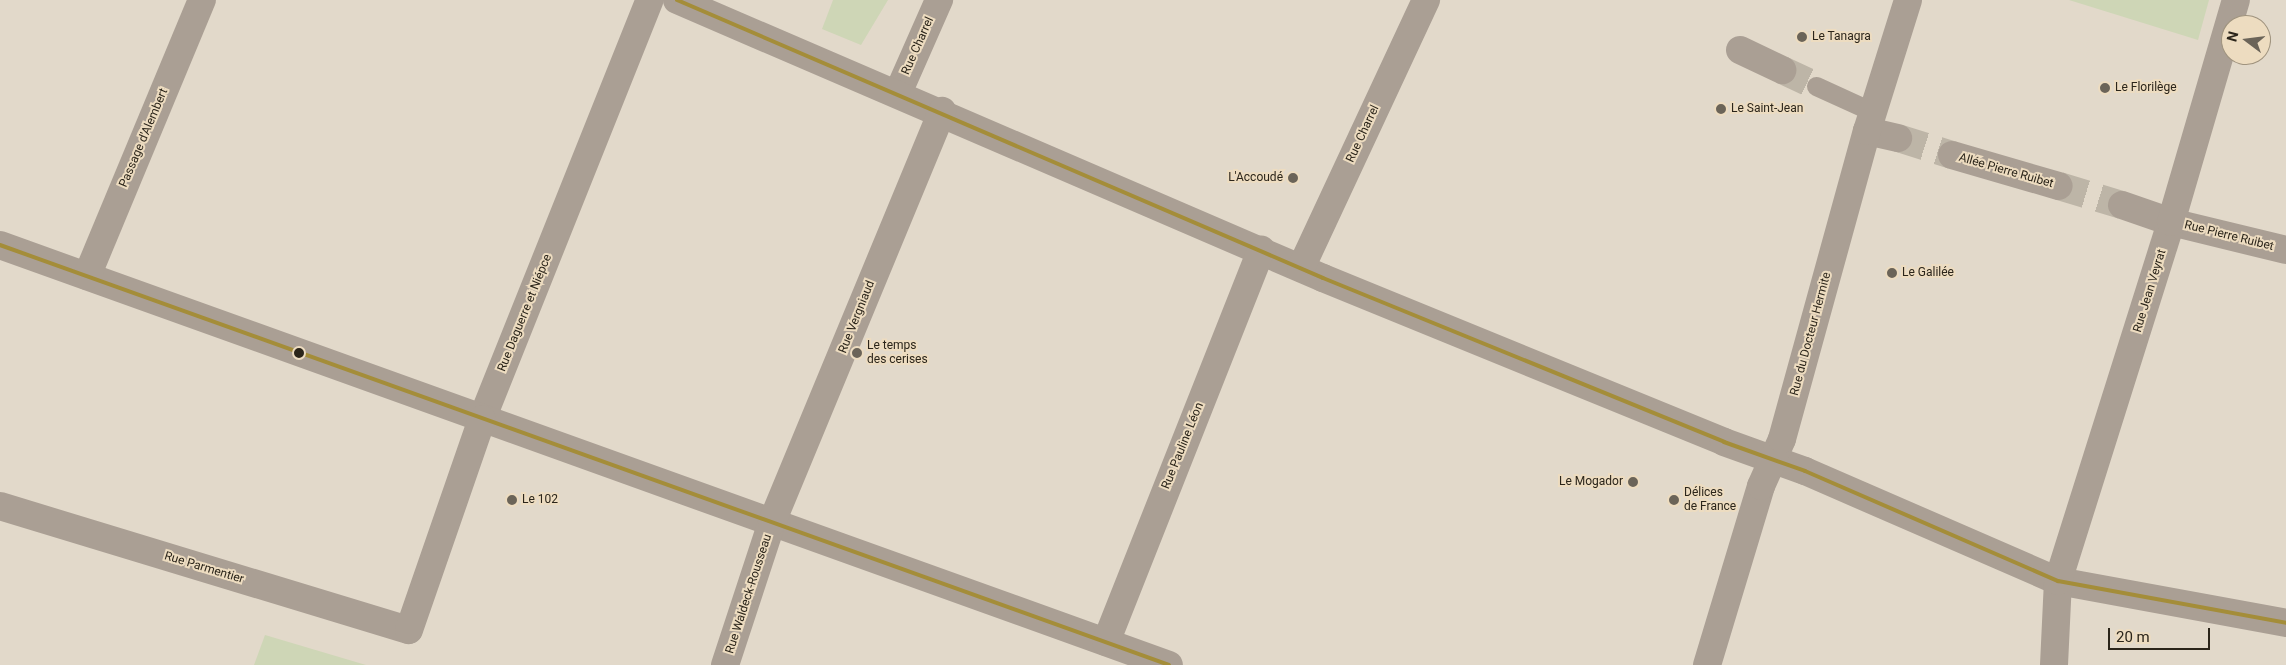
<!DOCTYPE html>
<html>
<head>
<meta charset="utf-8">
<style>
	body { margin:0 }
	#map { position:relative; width:2286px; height:665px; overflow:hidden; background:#e2d9ca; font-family:Roboto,sans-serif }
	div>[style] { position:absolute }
	.green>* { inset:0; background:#ced6b6 }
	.pedestrian-tunnel>* { height:28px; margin-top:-14px; transform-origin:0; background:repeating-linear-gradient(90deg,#bdb5a7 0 28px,transparent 0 42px) }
	.service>* { height:19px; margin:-9.5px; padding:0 9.5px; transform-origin:9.5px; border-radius:9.5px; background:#aa9f94 }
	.pedestrian>* { height:28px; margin:-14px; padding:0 14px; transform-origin:14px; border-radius:14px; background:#aa9f94 }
	.minor>* { height:28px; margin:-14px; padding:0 14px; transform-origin:14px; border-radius:14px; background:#aa9f94 }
	.bus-1>* { height:4px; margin:-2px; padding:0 2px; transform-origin:2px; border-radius:2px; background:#a48d39 }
	.dots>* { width:14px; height:14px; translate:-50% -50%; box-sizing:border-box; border:2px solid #eddcc0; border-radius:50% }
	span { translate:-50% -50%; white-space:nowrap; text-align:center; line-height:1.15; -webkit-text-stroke:4px #eddcc0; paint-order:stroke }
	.poi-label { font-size:12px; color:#2b251a }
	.left { translate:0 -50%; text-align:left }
	.right { translate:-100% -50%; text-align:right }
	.street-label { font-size:12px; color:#2b251a }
	.north { position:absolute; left:2221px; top:15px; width:50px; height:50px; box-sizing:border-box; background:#eddcc0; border:1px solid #9f937e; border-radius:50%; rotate:285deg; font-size:14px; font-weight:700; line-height:20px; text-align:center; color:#2b251a }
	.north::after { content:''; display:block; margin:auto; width:18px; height:22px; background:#6b6458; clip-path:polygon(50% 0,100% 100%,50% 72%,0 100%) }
	.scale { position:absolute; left:2108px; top:628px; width:102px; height:22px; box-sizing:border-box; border:2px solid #2b251a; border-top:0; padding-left:6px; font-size:15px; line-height:18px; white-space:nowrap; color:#2b251a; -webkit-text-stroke:4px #eddcc0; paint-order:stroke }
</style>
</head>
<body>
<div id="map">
	<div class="green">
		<i style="clip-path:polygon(833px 0,888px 0,861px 45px,822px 29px)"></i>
		<i style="clip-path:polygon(2069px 0,2209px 0,2198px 40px)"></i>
		<i style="clip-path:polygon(265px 635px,366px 665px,254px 665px)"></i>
	</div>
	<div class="pedestrian-tunnel">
		<i style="left:1782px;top:70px;width:38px;rotate:25deg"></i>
		<i style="left:1898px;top:138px;width:57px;rotate:17.5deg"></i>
		<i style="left:2059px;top:186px;width:66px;rotate:16.8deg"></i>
	</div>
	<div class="service">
		<i style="left:1816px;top:86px;width:63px;rotate:24.5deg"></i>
	</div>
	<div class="pedestrian">
		<i style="left:1740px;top:50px;width:47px;rotate:25.5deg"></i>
		<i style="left:898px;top:93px;width:102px;rotate:-66.2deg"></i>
		<i style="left:1867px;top:131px;width:32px;rotate:13deg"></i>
		<i style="left:1952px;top:155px;width:111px;rotate:16.2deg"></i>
		<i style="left:2122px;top:205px;width:52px;rotate:19.1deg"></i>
		<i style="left:482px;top:419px;width:451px;rotate:-68.2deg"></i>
	</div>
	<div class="minor">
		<i style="left:677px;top:0;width:703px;rotate:23.28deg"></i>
		<i style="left:1323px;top:278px;width:433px;rotate:22.2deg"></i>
		<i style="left:1724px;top:442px;width:86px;rotate:19.7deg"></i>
		<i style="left:1805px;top:471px;width:276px;rotate:23.5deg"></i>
		<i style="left:2058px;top:581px;width:232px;rotate:10.4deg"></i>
		<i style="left:2171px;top:222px;width:118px;rotate:13.7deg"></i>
		<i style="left:0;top:245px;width:1242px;rotate:19.76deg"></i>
		<i style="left:1301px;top:268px;width:296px;rotate:-65deg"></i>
		<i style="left:87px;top:276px;width:299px;rotate:-67.4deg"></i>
		<i style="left:0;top:506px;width:427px;rotate:16.9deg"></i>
		<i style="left:409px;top:630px;width:223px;rotate:-70.9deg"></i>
		<i style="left:1106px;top:642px;width:422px;rotate:-68.4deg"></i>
		<i style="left:725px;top:665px;width:151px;rotate:-71.8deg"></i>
		<i style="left:772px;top:522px;width:445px;rotate:-67.5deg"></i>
		<i style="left:1707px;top:665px;width:187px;rotate:-73.2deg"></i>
		<i style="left:1761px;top:486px;width:51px;rotate:-65.9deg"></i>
		<i style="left:1782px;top:439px;width:320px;rotate:-74.6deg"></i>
		<i style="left:1867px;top:131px;width:137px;rotate:-72.6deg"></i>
		<i style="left:2054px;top:665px;width:84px;rotate:-87.3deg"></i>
		<i style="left:2058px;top:581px;width:376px;rotate:-72.5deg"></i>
		<i style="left:2171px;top:222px;width:231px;rotate:-73.7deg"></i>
	</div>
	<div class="bus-1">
		<i style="left:677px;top:0;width:703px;rotate:23.28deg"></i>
		<i style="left:1323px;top:278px;width:433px;rotate:22.2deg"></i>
		<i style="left:1724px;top:442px;width:86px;rotate:19.7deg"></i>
		<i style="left:1805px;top:471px;width:276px;rotate:23.5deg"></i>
		<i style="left:2058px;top:581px;width:232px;rotate:10.4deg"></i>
		<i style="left:0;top:245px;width:1242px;rotate:19.76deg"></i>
	</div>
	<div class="dots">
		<i style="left:1802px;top:37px;background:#6b6458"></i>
		<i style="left:2105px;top:88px;background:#6b6458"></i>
		<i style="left:1721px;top:109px;background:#6b6458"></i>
		<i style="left:1293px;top:178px;background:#6b6458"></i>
		<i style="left:1892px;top:273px;background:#6b6458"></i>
		<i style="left:299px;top:353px;background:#2b251a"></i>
		<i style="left:857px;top:353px;background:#6b6458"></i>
		<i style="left:1633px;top:482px;background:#6b6458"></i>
		<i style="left:512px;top:500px;background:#6b6458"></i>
		<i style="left:1674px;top:500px;background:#6b6458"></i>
	</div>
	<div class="poi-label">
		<span class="left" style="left:1812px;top:37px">Le Tanagra</span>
		<span class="left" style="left:2115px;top:88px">Le Florilège</span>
		<span class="left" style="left:1731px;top:109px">Le Saint-Jean</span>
		<span class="right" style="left:1283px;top:178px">L'Accoudé</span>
		<span class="left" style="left:1902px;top:273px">Le Galilée</span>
		<span class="left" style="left:867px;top:353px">Le temps<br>des cerises</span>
		<span class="right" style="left:1623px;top:482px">Le Mogador</span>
		<span class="left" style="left:1684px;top:500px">Délices<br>de France</span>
		<span class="left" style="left:522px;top:500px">Le 102</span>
	</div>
	<div class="street-label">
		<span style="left:918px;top:46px;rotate:-66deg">Rue Charrel</span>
		<span style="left:1363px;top:134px;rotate:-65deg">Rue Charrel</span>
		<span style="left:144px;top:138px;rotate:-67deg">Passage d'Alembert</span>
		<span style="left:2006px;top:171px;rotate:16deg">Allée Pierre Ruibet</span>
		<span style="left:2229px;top:236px;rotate:14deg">Rue Pierre Ruibet</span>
		<span style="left:2150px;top:291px;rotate:-73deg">Rue Jean Veyrat</span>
		<span style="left:525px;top:313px;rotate:-68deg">Rue Daguerre et Niépce</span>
		<span style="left:857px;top:317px;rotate:-68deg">Rue Vergniaud</span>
		<span style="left:1811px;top:334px;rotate:-75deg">Rue du Docteur Hermite</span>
		<span style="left:1183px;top:446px;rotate:-68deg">Rue Pauline Léon</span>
		<span style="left:204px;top:568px;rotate:17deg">Rue Parmentier</span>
		<span style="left:749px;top:594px;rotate:-72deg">Rue Waldeck-Rousseau</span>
	</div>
	<div class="north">N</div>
	<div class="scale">20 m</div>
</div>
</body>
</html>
